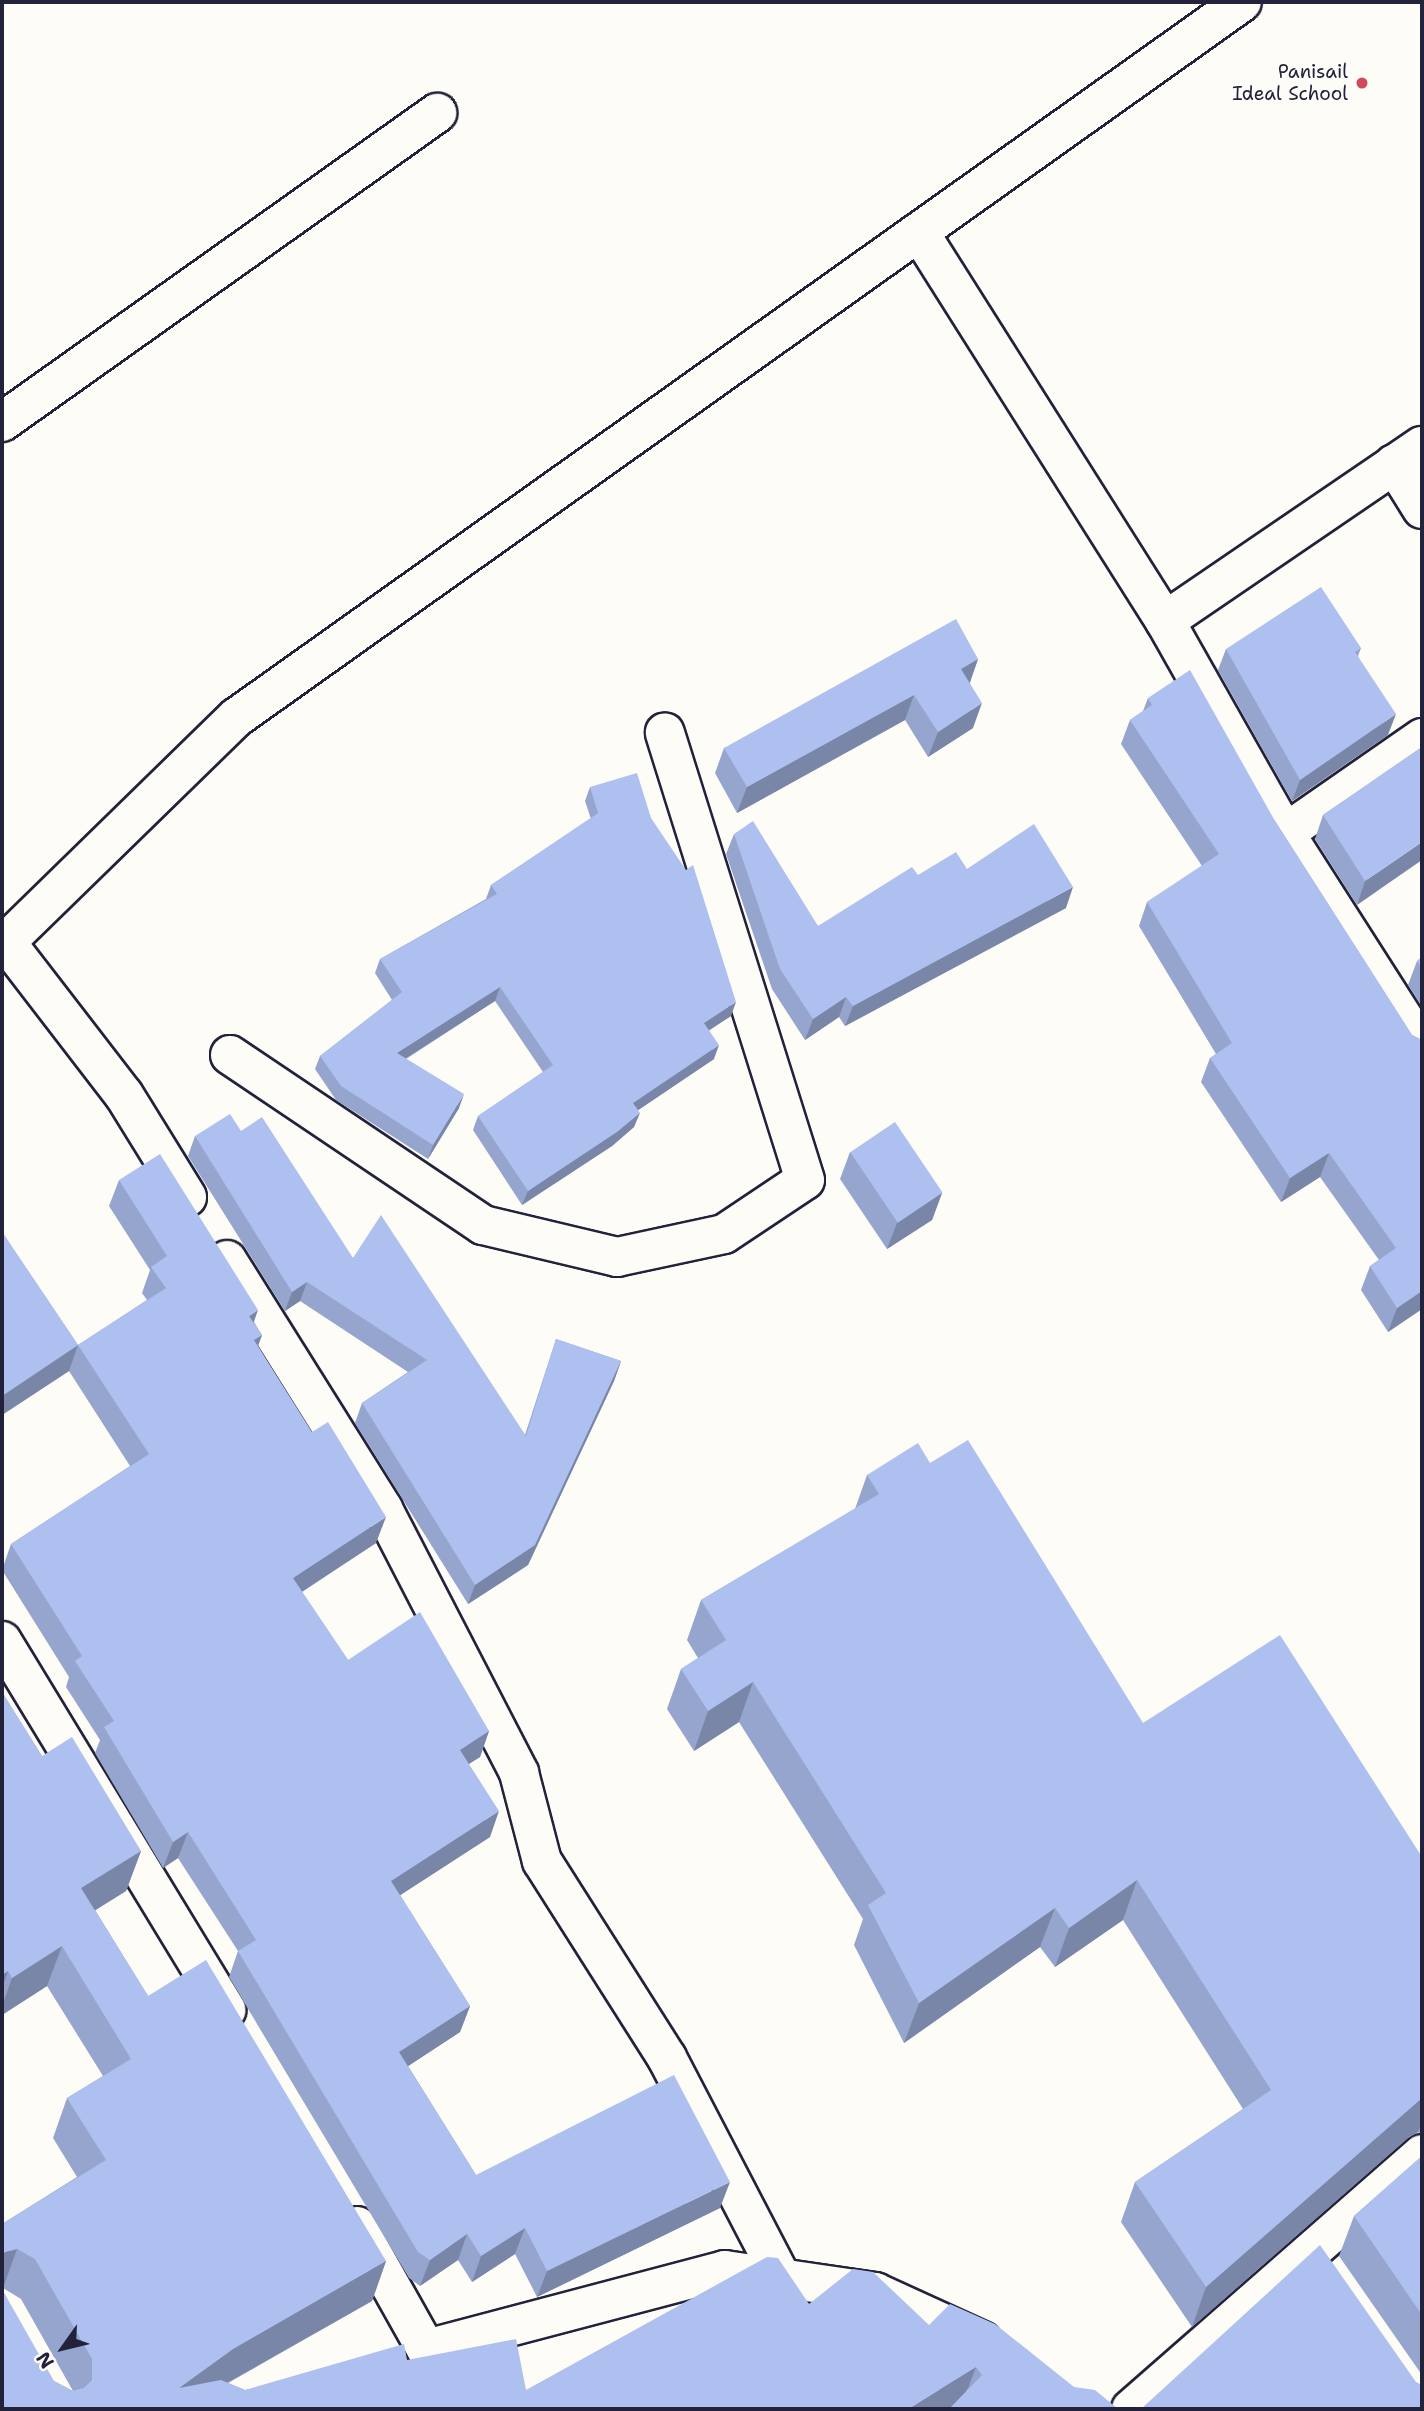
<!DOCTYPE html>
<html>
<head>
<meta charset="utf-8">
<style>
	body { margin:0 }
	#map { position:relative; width:1424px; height:2411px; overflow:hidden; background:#fdfcf7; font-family:"Shantell Sans",sans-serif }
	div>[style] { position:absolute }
	.roads { filter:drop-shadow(2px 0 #22223b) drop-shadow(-2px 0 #22223b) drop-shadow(0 2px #22223b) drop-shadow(0 -2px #22223b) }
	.street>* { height:38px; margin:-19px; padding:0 19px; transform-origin:19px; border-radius:19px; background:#fdfcf7 }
	.wall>* { inset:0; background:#95a5ce }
	.shaded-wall>* { inset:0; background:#7986a7 }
	.building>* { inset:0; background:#adc0ef; transform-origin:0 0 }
	.dots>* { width:19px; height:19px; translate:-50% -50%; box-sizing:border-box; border:4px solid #fdfcf7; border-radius:50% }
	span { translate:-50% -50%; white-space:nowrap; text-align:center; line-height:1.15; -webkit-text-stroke:5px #fdfcf7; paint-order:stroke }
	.poi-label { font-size:19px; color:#22223b }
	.right { translate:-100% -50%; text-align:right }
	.frame { position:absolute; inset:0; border:4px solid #22223b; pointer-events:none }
	.north { position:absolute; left:28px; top:2313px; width:70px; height:70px; -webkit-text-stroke:5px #fdfcf7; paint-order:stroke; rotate:236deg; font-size:19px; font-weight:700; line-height:28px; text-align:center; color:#22223b }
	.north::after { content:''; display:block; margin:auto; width:24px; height:32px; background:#22223b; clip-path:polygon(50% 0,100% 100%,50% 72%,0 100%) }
</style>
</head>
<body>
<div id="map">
	<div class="roads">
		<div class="street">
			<i style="left:919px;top:232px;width:460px;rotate:57.7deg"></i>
			<i style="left:1165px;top:621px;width:244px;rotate:60.5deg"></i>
			<i style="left:1285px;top:833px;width:254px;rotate:57.4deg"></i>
			<i style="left:2px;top:422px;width:534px;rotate:-35.39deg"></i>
			<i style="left:1394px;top:464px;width:53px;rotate:58.1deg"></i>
			<i style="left:1165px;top:621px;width:311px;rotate:-34.3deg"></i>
			<i style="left:1285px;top:833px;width:167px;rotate:-34.7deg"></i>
			<i style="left:6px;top:942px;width:193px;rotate:52.4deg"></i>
			<i style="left:124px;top:1095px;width:120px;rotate:58.3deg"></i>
			<i style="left:2px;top:946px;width:328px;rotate:-44.3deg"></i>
			<i style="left:237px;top:717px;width:1233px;rotate:-35.43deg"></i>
			<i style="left:230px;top:1055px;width:305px;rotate:33.9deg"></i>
			<i style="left:483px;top:1225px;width:138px;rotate:13.4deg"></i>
			<i style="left:617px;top:1257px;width:109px;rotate:-12.1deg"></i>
			<i style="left:724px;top:1234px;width:97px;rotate:-33.7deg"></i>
			<i style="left:805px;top:1180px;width:469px;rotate:-107.4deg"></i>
			<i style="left:227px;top:1260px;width:294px;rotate:57.9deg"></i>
			<i style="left:383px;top:1509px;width:297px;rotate:62.7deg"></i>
			<i style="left:519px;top:1773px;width:91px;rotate:75.4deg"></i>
			<i style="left:542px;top:1861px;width:233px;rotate:57.6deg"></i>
			<i style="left:667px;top:2058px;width:249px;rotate:62.5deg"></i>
			<i style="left:2px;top:1641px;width:432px;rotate:58.7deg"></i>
			<i style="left:357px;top:2226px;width:141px;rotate:60.7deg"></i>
			<i style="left:426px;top:2349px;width:309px;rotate:-14.8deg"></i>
			<i style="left:725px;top:2270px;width:152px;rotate:8.3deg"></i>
			<i style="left:875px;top:2292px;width:118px;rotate:24.6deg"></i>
			<i style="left:1131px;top:2409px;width:387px;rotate:-41.2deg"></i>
		</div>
	</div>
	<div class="wall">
		<i style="clip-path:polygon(1361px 648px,1358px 656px,1388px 735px,1292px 801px,1218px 670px,1226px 649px)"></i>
		<i style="clip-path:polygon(978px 659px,970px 683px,973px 728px,928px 757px,905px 720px,737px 813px,715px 773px,724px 748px)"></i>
		<i style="clip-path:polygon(1148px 698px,1275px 821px,1412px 1035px,1422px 1040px,1422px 1309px,1388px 1332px,1361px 1290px,1370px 1266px,1379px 1260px,1320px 1177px,1281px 1202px,1201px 1082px,1210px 1058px,1216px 1054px,1139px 926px,1147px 902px,1202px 866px,1121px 744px,1130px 720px,1143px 711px)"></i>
		<i style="clip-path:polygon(1422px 747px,1357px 905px,1315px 839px,1323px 815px)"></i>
		<i style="clip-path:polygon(590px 787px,651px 818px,731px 1016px,709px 1030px,714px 1059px,638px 1110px,634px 1127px,612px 1146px,522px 1205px,473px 1130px,478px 1116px,543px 1072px,495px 1001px,406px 1059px,459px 1108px,428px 1159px,336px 1100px,315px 1069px,320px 1056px,392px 1000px,375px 973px,380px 959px,486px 899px,491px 885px,591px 819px,585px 801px)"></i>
		<i style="clip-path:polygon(734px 834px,818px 926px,918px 875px,967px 869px,1066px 908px,845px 1026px,839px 1017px,805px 1040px,772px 989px,726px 854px)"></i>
		<i style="clip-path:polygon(1422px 957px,1422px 1007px,1408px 985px,1417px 961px)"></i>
		<i style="clip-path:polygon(241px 1131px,353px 1258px,525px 1435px,556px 1339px,621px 1361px,614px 1381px,528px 1565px,468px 1604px,355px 1423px,362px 1403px,408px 1372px,300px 1301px,285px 1311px,188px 1156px,195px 1136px)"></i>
		<i style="clip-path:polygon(850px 1152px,942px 1193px,932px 1220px,887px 1249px,840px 1179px)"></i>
		<i style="clip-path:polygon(119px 1180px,254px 1322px,262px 1335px,258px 1346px,376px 1543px,302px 1592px,348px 1660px,489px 1731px,480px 1757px,469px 1764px,490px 1837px,400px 1895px,470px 2006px,460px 2032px,408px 2066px,476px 2175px,720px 2208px,537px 2297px,515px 2254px,472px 2282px,458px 2260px,420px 2286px,409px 2278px,229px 1977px,238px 1951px,178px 1858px,163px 1868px,95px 1753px,100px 1740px,66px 1687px,69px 1677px,2px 1570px,11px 1544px,130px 1466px,69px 1371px,2px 1415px,2px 1232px,78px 1345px,147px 1300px,142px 1293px,150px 1270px,109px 1206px)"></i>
		<i style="clip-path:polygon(930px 1463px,1143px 1723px,1422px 1857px,1422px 2134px,1418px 2132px,1408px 2138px,1192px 2327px,1121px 2222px,1135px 2182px,1243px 2109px,1123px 1920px,1055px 1967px,1040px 1947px,904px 2043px,854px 1945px,863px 1919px,739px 1722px,694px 1751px,667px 1709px,681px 1669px,698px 1658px,687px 1640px,701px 1600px,855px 1509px,867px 1475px)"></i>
		<i style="clip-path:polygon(2px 1692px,42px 1756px,141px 1851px,126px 1891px,95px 1910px,148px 1996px,386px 2261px,372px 2301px,228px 2383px,245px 2390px,407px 2360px,526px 2390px,809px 2304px,929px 2325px,1074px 2387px,2px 2409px,54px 2381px,73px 2391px,21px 2299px,3px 2288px,2px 2224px,77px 2177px,53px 2138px,67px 2098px,103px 2076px,47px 1986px,2px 2015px)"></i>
		<i style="clip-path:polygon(1422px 2156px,1422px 2375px,1339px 2256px,1354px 2216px)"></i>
	</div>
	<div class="shaded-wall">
		<i style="clip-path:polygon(978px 659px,969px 684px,961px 669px)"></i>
		<i style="clip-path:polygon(914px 695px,905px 720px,737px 813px,747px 787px)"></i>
		<i style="clip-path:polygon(982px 703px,973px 728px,928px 757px,938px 732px)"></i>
		<i style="clip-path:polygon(1396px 714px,1388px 735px,1292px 801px,1300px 780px)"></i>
		<i style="clip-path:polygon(1422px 842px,1422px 860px,1357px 905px,1365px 881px)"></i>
		<i style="clip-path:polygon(1073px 887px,1066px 908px,845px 1026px,853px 1006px)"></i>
		<i style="clip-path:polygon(500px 987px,495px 1001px,392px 1067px,397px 1053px)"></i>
		<i style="clip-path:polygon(846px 997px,839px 1017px,805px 1040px,813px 1019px)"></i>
		<i style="clip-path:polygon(736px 1002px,731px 1016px,699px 1037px,704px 1023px)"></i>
		<i style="clip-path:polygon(719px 1045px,714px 1059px,628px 1117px,633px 1103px)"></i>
		<i style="clip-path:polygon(464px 1094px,459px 1108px,428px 1159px,433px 1145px)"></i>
		<i style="clip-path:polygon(640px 1113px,634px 1127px,612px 1146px,522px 1205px,528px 1191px)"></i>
		<i style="clip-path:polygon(1329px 1153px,1320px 1177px,1281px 1202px,1290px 1178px)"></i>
		<i style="clip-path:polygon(942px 1193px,932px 1220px,887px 1249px,897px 1223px)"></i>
		<i style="clip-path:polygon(307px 1282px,300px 1301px,285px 1311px,292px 1292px)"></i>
		<i style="clip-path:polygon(1422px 1291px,1422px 1309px,1388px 1332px,1397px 1308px)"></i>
		<i style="clip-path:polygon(258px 1310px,249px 1336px,249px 1316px)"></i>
		<i style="clip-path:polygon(262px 1335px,252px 1361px,254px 1340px)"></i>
		<i style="clip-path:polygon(78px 1345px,69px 1371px,2px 1415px,2px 1396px)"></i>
		<i style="clip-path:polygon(621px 1361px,614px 1381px,528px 1565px,468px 1604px,475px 1585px)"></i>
		<i style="clip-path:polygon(386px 1517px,376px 1543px,283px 1604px,293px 1578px)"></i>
		<i style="clip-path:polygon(753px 1682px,739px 1722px,694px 1751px,708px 1711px)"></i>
		<i style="clip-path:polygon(489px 1731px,480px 1757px,451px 1775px,460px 1750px)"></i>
		<i style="clip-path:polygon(499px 1811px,490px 1837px,382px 1907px,391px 1881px)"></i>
		<i style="clip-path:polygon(188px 1832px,178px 1858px,163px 1868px,173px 1842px)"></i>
		<i style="clip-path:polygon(141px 1851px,126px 1891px,67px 1928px,81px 1888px)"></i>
		<i style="clip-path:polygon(1137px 1880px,1123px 1920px,1055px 1967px,1069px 1928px)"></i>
		<i style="clip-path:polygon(1055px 1908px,1040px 1947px,904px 2043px,919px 2003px)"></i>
		<i style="clip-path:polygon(62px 1946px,47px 1986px,2px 2015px,2px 2006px,12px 1978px)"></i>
		<i style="clip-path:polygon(8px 1971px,2px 1988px,2px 1975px)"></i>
		<i style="clip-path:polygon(470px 2006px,460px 2032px,390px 2078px,399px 2052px)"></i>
		<i style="clip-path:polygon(1422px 2098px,1422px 2122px,1418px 2132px,1408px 2138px,1192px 2327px,1206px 2287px)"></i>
		<i style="clip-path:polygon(730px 2182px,720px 2208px,537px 2297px,547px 2271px)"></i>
		<i style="clip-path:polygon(525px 2228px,515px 2254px,472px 2282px,481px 2256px)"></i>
		<i style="clip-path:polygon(467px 2234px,458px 2260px,420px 2286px,430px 2260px)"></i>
		<i style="clip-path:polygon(17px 2249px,3px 2288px,2px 2289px,2px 2255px,5px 2252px)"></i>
		<i style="clip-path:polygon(386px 2261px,372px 2301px,218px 2388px,179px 2388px,233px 2349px)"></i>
		<i style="clip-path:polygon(976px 2367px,961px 2407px,957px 2409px,908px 2409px)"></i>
	</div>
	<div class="building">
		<i style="clip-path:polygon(1321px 587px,1361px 648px,1355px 652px,1396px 714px,1300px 780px,1226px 649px)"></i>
		<i style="clip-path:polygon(956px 619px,978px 659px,961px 669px,982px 703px,938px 732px,914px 695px,747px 787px,724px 748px)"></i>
		<i style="clip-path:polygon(1190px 670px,1275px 821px,1412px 1035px,1422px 1040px,1422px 1291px,1397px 1308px,1370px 1266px,1396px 1248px,1329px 1153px,1290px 1178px,1210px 1058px,1232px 1043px,1147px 902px,1219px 854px,1130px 720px,1152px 705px,1148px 698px)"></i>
		<i style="clip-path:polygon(1422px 747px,1422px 842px,1365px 881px,1323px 815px)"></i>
		<i style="clip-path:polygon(637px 773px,651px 818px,686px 870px,693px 865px,736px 1002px,704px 1023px,719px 1045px,633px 1103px,640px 1113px,617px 1132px,528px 1191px,478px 1116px,553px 1065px,500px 987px,397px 1053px,464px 1094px,433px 1145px,341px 1086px,320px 1056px,402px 992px,380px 959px,497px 894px,491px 885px,598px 813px,590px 787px)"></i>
		<i style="clip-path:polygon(753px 821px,818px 926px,912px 867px,918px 875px,956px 852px,967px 869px,1034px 824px,1073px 887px,853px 1006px,846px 997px,813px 1019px,780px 969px,734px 834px)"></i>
		<i style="clip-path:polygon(1422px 957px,1422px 969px,1417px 961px)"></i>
		<i style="clip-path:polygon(230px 1114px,241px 1131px,262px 1117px,353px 1258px,381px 1215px,526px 1436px,556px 1339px,621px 1361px,535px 1545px,475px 1585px,362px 1403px,427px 1360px,307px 1282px,292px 1292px,195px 1136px)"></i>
		<i style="left:895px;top:1122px;width:85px;height:54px;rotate:56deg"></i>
		<i style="clip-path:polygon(160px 1154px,258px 1310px,249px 1316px,262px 1335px,254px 1340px,312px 1432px,328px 1422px,386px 1517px,293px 1578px,348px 1660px,420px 1612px,489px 1731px,460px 1750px,499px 1811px,391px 1881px,470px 2006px,399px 2052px,476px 2175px,674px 2075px,730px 2182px,547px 2271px,525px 2228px,481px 2256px,467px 2234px,430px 2260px,418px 2252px,238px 1951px,256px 1940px,188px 1832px,173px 1842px,104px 1727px,114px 1721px,75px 1661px,82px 1656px,11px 1544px,149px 1454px,78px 1345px,2px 1396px,2px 1232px,78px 1345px,166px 1288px,151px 1267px,167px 1256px,119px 1180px)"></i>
		<i style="clip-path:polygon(968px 1440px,1143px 1723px,1280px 1635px,1422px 1857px,1422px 2098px,1206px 2287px,1135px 2182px,1271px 2090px,1137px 1880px,1069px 1928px,1055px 1908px,919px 2003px,868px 1905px,886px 1893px,753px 1682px,708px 1711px,681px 1669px,726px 1640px,701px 1600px,879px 1494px,867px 1475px,918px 1443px,930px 1463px)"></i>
		<i style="clip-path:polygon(2px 1692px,42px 1756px,72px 1737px,141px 1851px,81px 1888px,148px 1996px,206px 1960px,386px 2261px,233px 2349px,179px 2388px,221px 2380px,245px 2390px,404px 2344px,407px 2360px,516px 2339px,526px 2390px,767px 2257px,778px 2258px,809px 2304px,853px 2269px,873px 2272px,929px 2325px,950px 2304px,995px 2324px,1074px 2387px,1095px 2390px,1118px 2409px,949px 2409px,982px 2375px,976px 2367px,908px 2409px,2px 2409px,2px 2289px,54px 2381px,72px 2391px,84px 2388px,92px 2380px,92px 2359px,35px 2259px,17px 2249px,5px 2252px,2px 2255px,2px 2224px,106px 2160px,67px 2098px,131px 2059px,62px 1946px,12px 1978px,8px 1971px,2px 1975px)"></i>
		<i style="clip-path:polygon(1422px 2156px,1422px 2315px,1354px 2216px)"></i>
		<i style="clip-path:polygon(1320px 2245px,1416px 2382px,1422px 2385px,1422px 2409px,1141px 2409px)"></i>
	</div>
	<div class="dots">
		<i style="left:1362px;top:83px;background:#d1495b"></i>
	</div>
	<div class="poi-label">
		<span class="right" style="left:1348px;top:83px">Panisail<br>Ideal School</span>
	</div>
	<div class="frame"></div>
	<div class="north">N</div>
</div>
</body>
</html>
